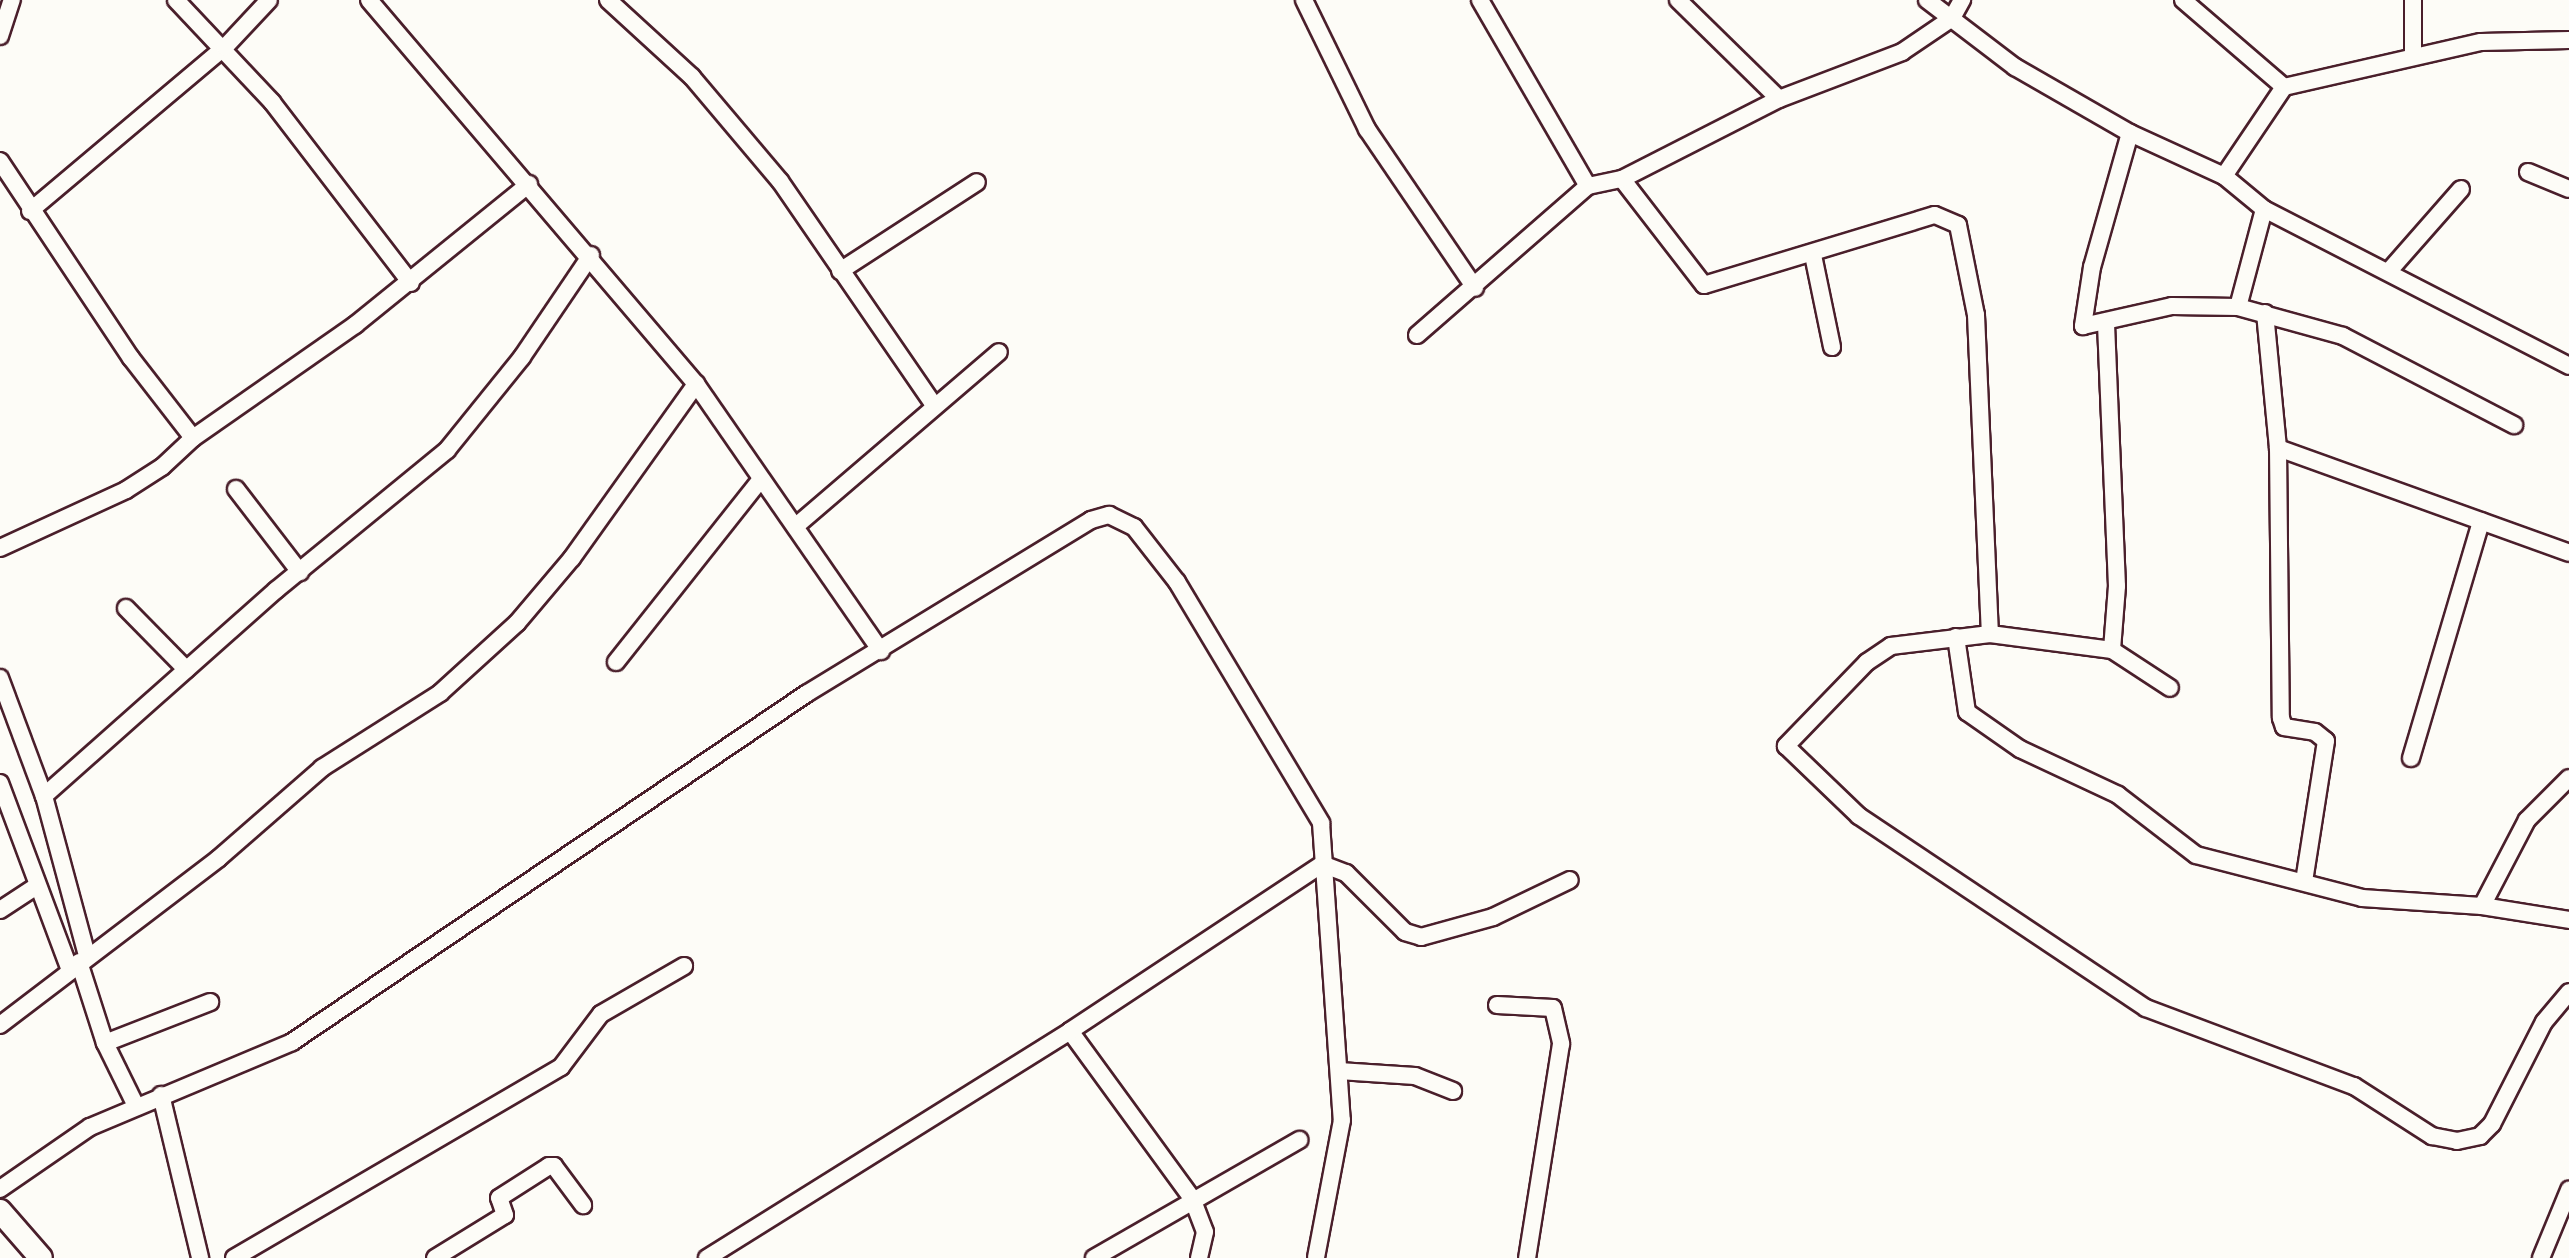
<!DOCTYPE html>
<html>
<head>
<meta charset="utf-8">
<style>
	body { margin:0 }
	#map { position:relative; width:2569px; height:1258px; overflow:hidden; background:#fdfcf7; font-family:"Playpen Sans",sans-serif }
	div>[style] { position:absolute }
	.roads { filter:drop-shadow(2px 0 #4a1f2b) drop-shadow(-2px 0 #4a1f2b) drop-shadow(0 2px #4a1f2b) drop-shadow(0 -2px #4a1f2b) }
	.minor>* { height:16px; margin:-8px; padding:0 8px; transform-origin:8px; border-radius:8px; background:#fdfcf7 }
	.secondary>* { height:22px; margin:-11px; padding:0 11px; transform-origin:11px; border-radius:11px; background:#fdfcf7 }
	span { translate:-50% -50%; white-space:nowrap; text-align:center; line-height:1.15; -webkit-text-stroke:6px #fdfcf7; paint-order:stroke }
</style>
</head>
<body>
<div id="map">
	<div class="roads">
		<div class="minor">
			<i style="left:176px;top:0;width:140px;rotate:46.7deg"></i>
			<i style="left:272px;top:102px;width:228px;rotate:52.5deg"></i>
			<i style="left:369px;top:0;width:504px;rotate:49.58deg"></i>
			<i style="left:696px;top:384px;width:325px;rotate:55.3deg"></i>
			<i style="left:608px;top:0;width:114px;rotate:42.5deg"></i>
			<i style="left:692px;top:77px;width:136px;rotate:49.8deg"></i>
			<i style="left:780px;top:181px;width:272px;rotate:55.5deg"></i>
			<i style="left:1304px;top:0;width:144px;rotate:64deg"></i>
			<i style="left:1367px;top:129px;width:192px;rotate:55.8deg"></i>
			<i style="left:1480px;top:0;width:215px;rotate:59.9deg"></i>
			<i style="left:1678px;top:0;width:141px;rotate:44.4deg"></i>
			<i style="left:1927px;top:0;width:111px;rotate:37.3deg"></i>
			<i style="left:2015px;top:67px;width:133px;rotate:29.9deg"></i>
			<i style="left:2130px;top:133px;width:103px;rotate:24.6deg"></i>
			<i style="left:2224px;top:176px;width:52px;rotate:39.5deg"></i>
			<i style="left:2264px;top:209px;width:343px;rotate:27.2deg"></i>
			<i style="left:2183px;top:0;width:133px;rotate:40.7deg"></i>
			<i style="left:2413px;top:0;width:55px;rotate:90deg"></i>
			<i style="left:0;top:36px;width:38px;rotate:-72deg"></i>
			<i style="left:2130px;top:133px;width:139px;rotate:105.8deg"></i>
			<i style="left:2092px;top:267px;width:60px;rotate:98.7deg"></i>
			<i style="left:2083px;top:326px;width:91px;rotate:-12.7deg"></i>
			<i style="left:2172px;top:306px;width:66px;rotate:0.9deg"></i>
			<i style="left:2238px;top:307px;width:109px;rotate:15.4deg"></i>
			<i style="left:2343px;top:336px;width:193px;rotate:27.5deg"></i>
			<i style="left:0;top:161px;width:237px;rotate:56.4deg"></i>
			<i style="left:131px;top:358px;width:101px;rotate:52.2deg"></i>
			<i style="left:2528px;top:172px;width:44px;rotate:22.5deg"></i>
			<i style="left:2224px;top:176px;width:107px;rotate:-56deg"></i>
			<i style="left:2284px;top:87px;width:202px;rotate:-12.9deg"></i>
			<i style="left:2481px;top:42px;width:88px;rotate:-1.3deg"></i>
			<i style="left:1622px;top:179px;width:134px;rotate:52.3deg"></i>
			<i style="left:1704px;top:285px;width:241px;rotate:-16.9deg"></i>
			<i style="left:1935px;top:215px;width:25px;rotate:23deg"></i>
			<i style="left:1958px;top:225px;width:92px;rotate:78.7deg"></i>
			<i style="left:1976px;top:315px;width:319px;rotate:87.5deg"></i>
			<i style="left:30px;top:211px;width:255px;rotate:-40.1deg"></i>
			<i style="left:225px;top:47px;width:64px;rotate:-46.9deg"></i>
			<i style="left:1813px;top:255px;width:94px;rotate:78.3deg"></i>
			<i style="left:840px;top:271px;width:163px;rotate:-33deg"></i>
			<i style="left:2389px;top:271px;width:109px;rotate:-48.7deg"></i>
			<i style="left:2238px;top:307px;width:101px;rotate:-75.1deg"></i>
			<i style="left:2265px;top:313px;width:136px;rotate:84.5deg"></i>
			<i style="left:2278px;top:448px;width:270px;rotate:89.4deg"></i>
			<i style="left:2281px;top:718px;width:9px;rotate:72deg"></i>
			<i style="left:2284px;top:727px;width:31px;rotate:9deg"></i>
			<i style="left:2315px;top:732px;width:14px;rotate:39deg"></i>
			<i style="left:2326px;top:741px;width:142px;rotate:98.9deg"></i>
			<i style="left:2106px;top:324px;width:262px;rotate:87.6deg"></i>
			<i style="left:2117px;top:586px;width:64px;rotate:94.5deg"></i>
			<i style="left:2112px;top:650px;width:69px;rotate:33.2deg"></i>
			<i style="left:1417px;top:335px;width:227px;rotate:-41.1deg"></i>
			<i style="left:1588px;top:186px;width:35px;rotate:-12deg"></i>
			<i style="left:1622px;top:179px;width:176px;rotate:-27deg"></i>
			<i style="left:1779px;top:99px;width:132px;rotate:-20.9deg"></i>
			<i style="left:1902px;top:52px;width:60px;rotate:-34.2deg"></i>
			<i style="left:1952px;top:18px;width:21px;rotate:-61deg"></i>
			<i style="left:2278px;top:448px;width:309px;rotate:19.8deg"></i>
			<i style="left:236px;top:489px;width:105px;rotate:52.4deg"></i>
			<i style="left:796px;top:526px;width:267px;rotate:-40.6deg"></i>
			<i style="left:0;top:548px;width:139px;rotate:-24.7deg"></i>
			<i style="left:126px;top:490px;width:43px;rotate:-32.6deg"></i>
			<i style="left:162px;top:467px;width:42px;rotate:-43.1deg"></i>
			<i style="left:193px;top:438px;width:198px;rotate:-34.9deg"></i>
			<i style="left:355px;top:325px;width:224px;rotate:-39deg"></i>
			<i style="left:126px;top:608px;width:86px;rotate:45.5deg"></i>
			<i style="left:1956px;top:637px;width:76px;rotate:81.7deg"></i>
			<i style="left:1967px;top:712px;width:65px;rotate:34.9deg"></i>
			<i style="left:2020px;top:749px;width:108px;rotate:25.1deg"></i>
			<i style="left:2118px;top:795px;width:98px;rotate:37.6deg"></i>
			<i style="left:2196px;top:855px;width:171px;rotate:14.5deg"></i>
			<i style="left:2362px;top:898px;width:120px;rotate:3.8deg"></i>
			<i style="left:2482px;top:906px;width:88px;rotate:9.1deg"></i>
			<i style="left:2112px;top:650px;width:123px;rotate:-172.5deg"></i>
			<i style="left:1990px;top:634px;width:100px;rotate:173.1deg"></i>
			<i style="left:1891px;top:646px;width:29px;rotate:146deg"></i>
			<i style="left:1867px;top:662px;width:117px;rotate:134deg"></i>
			<i style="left:1786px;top:746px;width:101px;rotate:43.8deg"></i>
			<i style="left:1859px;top:816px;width:345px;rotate:33.8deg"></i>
			<i style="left:2146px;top:1008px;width:222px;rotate:20.6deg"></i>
			<i style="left:2354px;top:1086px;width:93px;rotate:32.7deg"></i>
			<i style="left:2432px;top:1136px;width:25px;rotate:11deg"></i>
			<i style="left:2457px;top:1141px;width:24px;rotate:-12deg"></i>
			<i style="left:2480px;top:1136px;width:17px;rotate:-45deg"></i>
			<i style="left:2492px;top:1124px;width:114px;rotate:-63deg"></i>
			<i style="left:2544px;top:1022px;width:39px;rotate:-50deg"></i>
			<i style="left:616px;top:662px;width:233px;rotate:-51.6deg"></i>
			<i style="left:0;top:678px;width:126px;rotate:69.6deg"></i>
			<i style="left:44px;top:796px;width:165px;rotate:74.9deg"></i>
			<i style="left:2411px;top:758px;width:247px;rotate:-73.5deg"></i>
			<i style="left:0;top:783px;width:200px;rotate:69.5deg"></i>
			<i style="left:44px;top:796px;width:310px;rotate:-41.6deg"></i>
			<i style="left:276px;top:590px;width:221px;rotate:-39.3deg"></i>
			<i style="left:447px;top:450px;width:119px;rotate:-51.1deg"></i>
			<i style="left:522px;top:357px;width:123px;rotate:-55.9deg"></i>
			<i style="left:2482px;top:906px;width:97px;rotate:-62.4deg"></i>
			<i style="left:2527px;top:820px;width:59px;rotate:-45deg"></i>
			<i style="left:0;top:910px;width:42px;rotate:-33.3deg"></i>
			<i style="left:79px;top:962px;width:85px;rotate:72.2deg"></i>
			<i style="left:105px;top:1043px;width:70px;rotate:63.8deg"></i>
			<i style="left:1497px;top:1005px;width:56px;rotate:3.1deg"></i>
			<i style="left:1553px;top:1008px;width:37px;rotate:77deg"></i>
			<i style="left:1561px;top:1044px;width:217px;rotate:99deg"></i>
			<i style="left:0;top:1025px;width:275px;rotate:-37.3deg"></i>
			<i style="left:219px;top:858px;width:137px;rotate:-41.1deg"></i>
			<i style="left:322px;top:768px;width:140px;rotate:-32.4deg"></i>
			<i style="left:440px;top:693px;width:104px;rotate:-42.3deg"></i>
			<i style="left:517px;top:623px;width:85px;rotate:-49.8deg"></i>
			<i style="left:572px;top:558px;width:214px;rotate:-54.5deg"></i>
			<i style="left:1070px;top:1031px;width:207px;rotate:53.9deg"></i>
			<i style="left:1192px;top:1198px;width:36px;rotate:69deg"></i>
			<i style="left:1205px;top:1232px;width:27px;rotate:103deg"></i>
			<i style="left:105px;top:1043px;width:113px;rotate:-21.3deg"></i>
			<i style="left:1339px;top:1071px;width:76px;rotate:3.8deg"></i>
			<i style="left:1415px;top:1076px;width:41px;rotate:21.5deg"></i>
			<i style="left:161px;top:1095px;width:168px;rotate:76.5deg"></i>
			<i style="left:0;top:1189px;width:109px;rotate:-34.6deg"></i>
			<i style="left:90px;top:1127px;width:219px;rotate:-22.8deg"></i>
			<i style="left:292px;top:1042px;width:621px;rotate:-34.1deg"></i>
			<i style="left:806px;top:694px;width:334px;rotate:-31.4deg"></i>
			<i style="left:1091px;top:520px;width:19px;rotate:-16deg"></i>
			<i style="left:1109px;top:515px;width:28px;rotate:26deg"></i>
			<i style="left:1134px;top:527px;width:70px;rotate:52deg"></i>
			<i style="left:1177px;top:582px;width:281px;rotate:59.1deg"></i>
			<i style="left:1321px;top:823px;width:298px;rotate:86deg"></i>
			<i style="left:1342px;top:1120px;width:140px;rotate:100.7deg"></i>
			<i style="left:234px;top:1258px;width:379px;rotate:-30.3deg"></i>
			<i style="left:561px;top:1067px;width:66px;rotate:-53deg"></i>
			<i style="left:601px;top:1014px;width:96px;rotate:-30deg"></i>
			<i style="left:435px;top:1258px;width:82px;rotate:-31.6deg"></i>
			<i style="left:505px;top:1215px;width:18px;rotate:-109deg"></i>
			<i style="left:499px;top:1198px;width:59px;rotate:-32.6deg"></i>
			<i style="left:549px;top:1166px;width:5px"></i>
			<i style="left:554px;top:1166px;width:49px;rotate:53.4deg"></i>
			<i style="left:707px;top:1258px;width:428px;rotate:-32deg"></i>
			<i style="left:1070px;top:1031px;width:302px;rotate:-33.5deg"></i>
			<i style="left:1322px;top:864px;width:26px;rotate:21deg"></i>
			<i style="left:1346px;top:873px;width:83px;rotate:45deg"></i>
			<i style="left:1405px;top:932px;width:17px;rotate:17deg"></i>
			<i style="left:1421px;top:937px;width:75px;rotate:-15.5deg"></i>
			<i style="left:1493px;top:917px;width:85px;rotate:-25.7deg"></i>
			<i style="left:1094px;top:1258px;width:237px;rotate:-29.9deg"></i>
			<i style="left:2541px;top:1258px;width:74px;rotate:-67.6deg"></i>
		</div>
		<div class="secondary">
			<i style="left:0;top:1211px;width:62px;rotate:48.9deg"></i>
		</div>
	</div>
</div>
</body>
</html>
